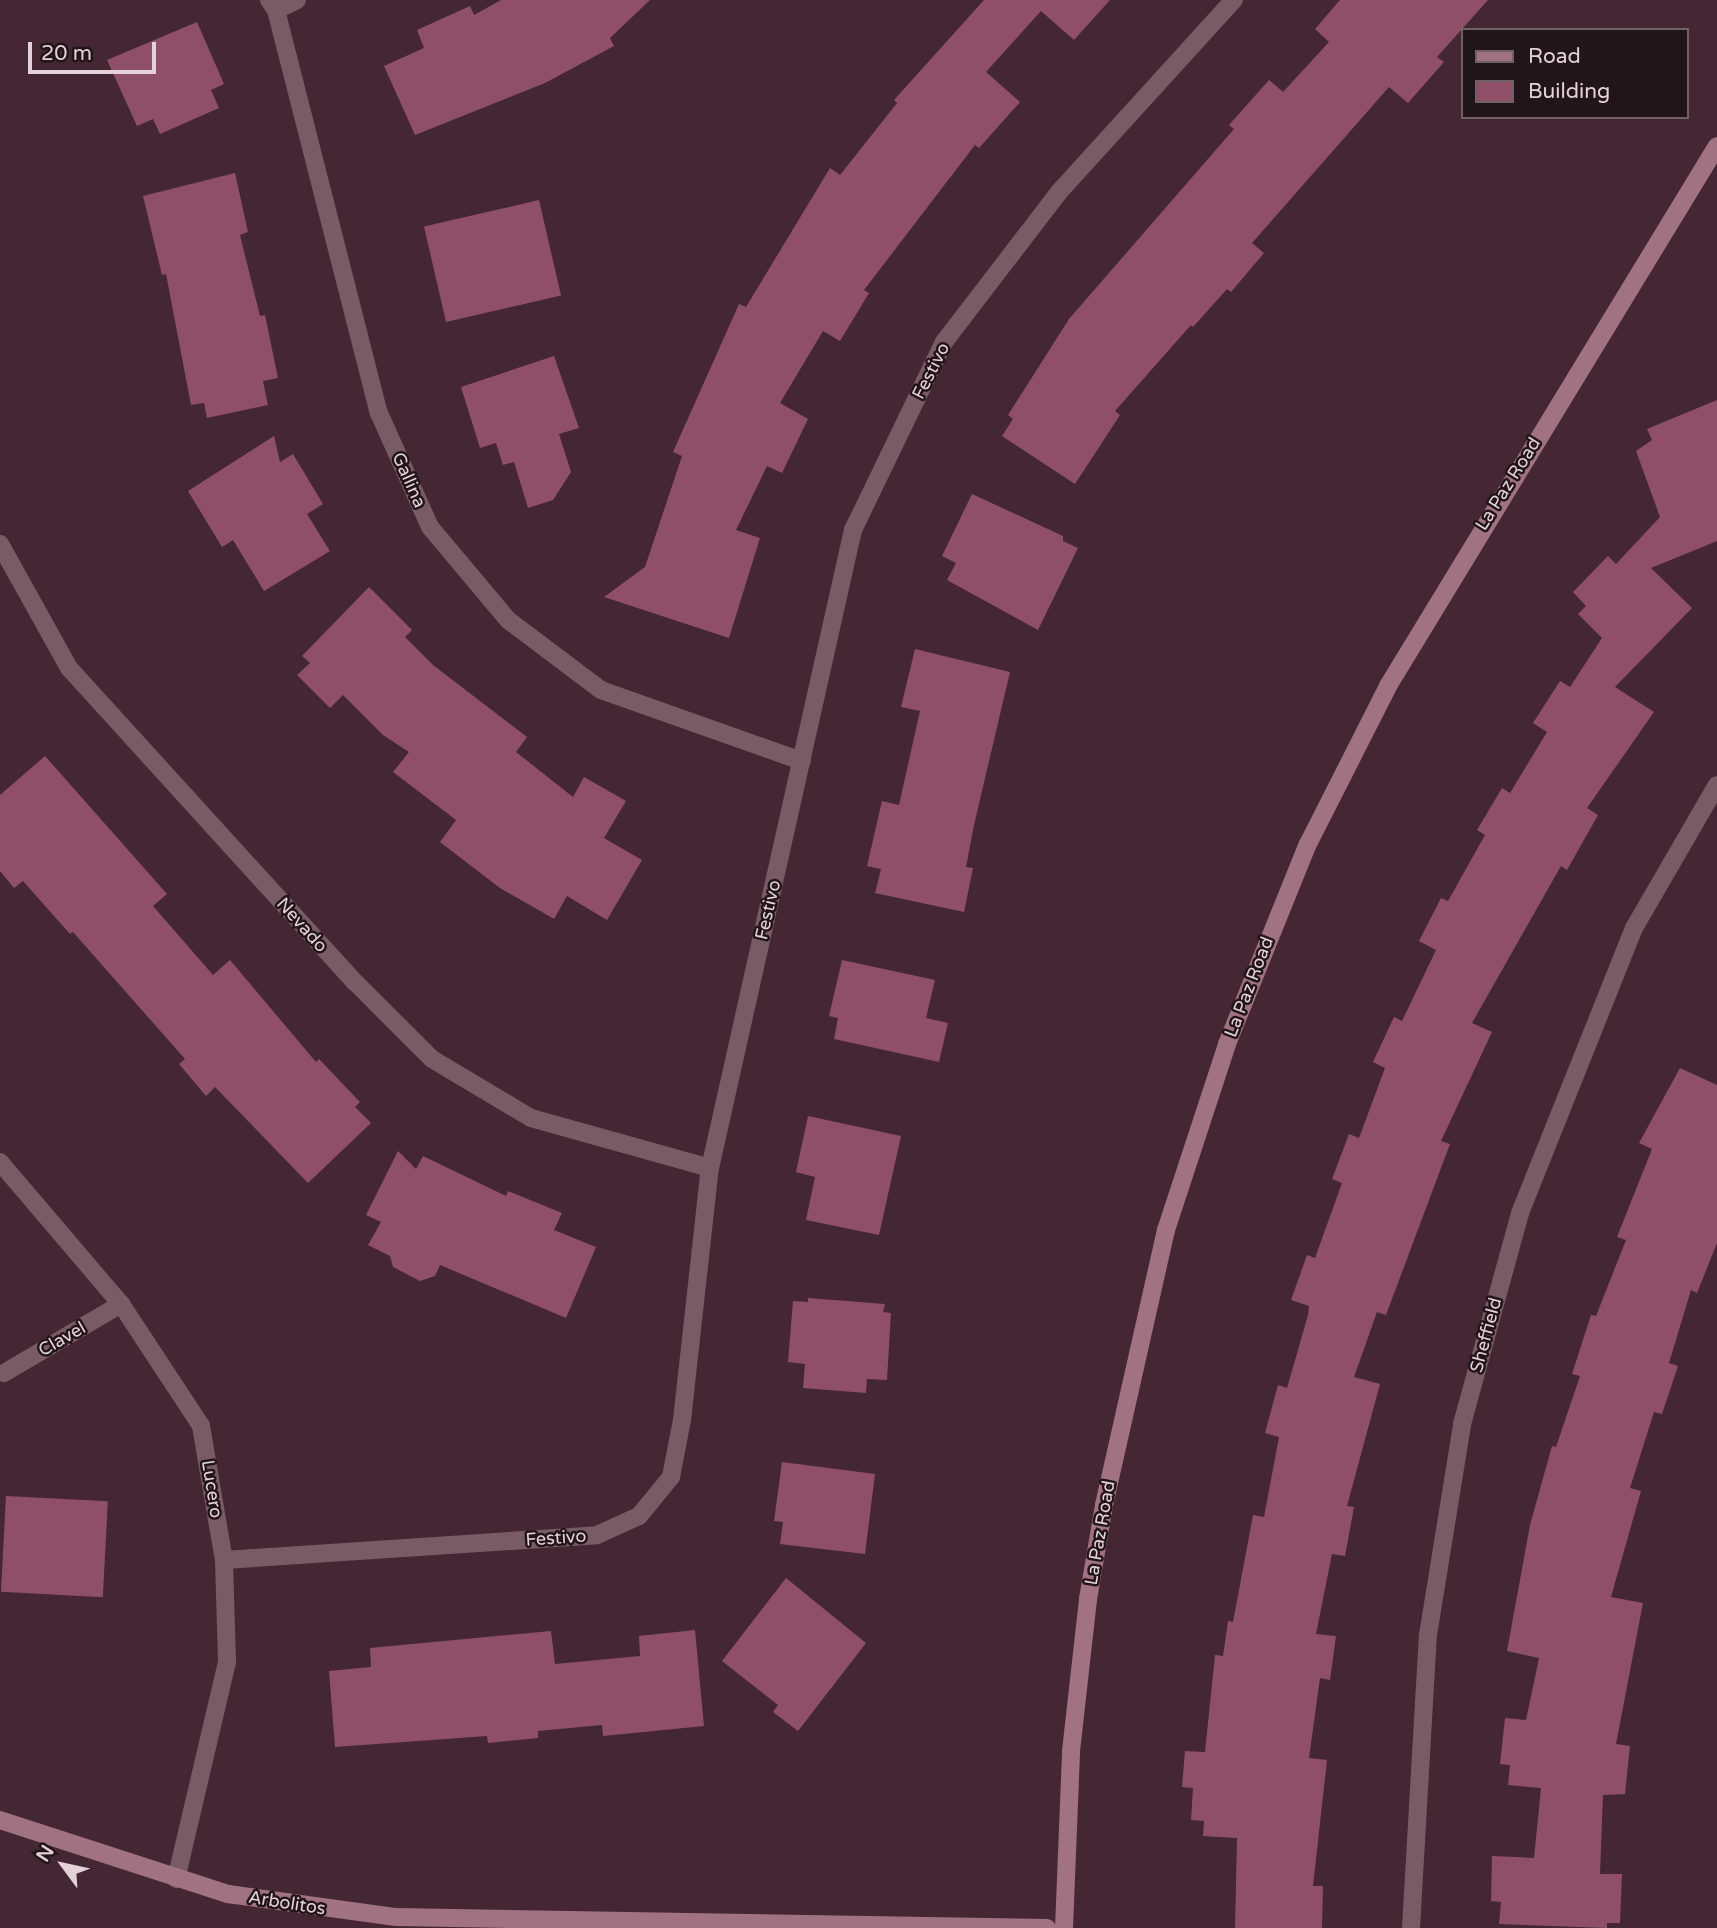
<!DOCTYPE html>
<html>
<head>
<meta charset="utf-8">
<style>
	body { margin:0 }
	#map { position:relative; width:1717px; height:1928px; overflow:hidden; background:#442732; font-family:"Varela Round",sans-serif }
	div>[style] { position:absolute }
	.building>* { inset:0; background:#904f68; transform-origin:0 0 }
	.street>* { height:18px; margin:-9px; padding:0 9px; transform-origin:9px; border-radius:9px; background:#795b65 }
	.secondary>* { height:18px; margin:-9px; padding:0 9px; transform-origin:9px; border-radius:9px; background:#a17282 }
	span { translate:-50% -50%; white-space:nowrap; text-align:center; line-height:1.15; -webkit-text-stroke:5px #221519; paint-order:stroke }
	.street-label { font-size:18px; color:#e5d2d8 }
	.legend { position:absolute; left:1461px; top:28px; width:228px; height:91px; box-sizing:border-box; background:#221519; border:2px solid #706165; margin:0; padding:9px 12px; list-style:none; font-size:21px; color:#e5d2d8 }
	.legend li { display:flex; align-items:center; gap:14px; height:35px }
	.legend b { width:35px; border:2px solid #706165 }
	.north { position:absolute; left:28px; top:1830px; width:70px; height:70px; -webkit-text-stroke:5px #221519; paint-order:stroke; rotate:303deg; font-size:19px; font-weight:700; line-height:28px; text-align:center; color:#e5d2d8 }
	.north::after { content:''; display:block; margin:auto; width:24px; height:32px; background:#e5d2d8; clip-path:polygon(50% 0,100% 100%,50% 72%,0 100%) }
	.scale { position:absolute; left:28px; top:42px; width:128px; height:32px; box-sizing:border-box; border:4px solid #e5d2d8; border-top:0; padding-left:9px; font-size:21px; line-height:24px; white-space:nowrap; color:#e5d2d8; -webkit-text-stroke:5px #221519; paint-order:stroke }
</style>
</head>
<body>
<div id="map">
	<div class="building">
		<i style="clip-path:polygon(501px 0,650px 0,610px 38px,614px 46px,545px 83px,415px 135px,384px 66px,424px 48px,417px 30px,470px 6px,474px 15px)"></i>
		<i style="clip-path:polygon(984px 0,1110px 0,1074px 40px,1041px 11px,986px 72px,1020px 102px,979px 148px,975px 145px,864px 290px,869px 293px,840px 341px,823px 331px,780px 403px,808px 419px,782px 473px,767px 466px,736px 530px,760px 538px,729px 638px,604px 597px,645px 567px,682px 456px,673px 452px,739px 304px,746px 307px,830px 168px,840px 175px,897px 103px,894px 100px)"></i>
		<i style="clip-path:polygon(1340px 0,1488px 0,1437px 57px,1444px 62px,1408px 103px,1389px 87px,1252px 243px,1264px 253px,1231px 292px,1227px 289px,1193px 327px,1191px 325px,1115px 411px,1120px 415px,1075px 484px,1002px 436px,1013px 419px,1008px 415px,1069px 319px,1234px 129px,1229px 125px,1269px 80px,1283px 92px,1329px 42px,1315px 29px)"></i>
		<i style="clip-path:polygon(197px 22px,224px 84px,211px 90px,219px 108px,160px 134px,153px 119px,137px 126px,107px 60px)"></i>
		<i style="clip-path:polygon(235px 173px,248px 232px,240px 235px,260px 316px,265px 315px,278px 378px,263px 381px,268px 405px,207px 418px,204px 403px,191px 405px,166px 274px,162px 275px,143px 196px)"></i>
		<i style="left:539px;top:200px;width:98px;height:118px;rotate:77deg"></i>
		<i style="clip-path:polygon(554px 356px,579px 428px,559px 434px,571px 472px,553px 500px,528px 508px,514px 462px,503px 465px,496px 443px,480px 448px,461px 387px)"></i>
		<i style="clip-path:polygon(1717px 400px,1717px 541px,1651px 568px,1692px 608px,1615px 687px,1654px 712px,1587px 808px,1598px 815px,1567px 870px,1561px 866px,1472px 1023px,1492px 1032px,1441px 1141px,1450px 1144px,1386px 1315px,1377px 1312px,1354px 1377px,1380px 1384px,1347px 1506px,1354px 1507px,1345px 1556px,1332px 1554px,1316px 1634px,1336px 1636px,1330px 1680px,1320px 1678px,1309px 1758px,1327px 1760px,1313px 1886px,1323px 1886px,1322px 1928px,1235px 1928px,1237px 1838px,1203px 1836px,1204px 1821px,1191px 1820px,1193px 1788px,1182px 1787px,1185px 1751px,1205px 1752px,1215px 1655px,1223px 1656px,1228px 1621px,1233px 1622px,1253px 1515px,1264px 1517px,1279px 1437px,1265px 1433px,1278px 1385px,1287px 1388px,1308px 1315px,1309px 1306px,1291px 1300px,1307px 1255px,1315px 1258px,1342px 1183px,1332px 1179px,1349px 1134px,1359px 1138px,1385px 1068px,1373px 1062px,1394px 1017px,1402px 1021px,1436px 950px,1419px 941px,1441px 898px,1448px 901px,1485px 835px,1477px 830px,1502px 788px,1510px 793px,1547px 732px,1533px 723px,1560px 681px,1570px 687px,1602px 638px,1578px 614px,1586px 606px,1573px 592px,1608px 556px,1616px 564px,1660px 517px,1636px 451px,1652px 440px,1647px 429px)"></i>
		<i style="clip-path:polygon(274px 436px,280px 462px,293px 454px,323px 504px,307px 514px,330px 551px,264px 591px,233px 540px,222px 547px,188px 491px)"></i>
		<i style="clip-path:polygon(972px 494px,1063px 536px,1063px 541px,1078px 548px,1038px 630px,947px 580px,956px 563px,942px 556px)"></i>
		<i style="clip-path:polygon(369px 587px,412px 630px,405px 637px,433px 665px,527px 737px,516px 752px,573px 797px,584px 777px,626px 801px,604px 838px,642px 860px,607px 920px,567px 896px,554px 919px,500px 888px,440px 842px,456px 820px,393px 772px,409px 752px,383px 735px,343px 695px,330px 708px,297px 675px,310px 663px,302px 656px)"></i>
		<i style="clip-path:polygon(915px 649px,1010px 672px,974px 825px,966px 867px,973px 868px,964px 912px,875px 893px,881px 869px,867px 866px,882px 801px,899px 805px,920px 711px,901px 707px)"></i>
		<i style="clip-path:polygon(45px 756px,167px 894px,153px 906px,213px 975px,230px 960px,316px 1062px,319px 1059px,360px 1102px,355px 1107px,371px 1123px,308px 1183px,215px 1087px,206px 1096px,179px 1064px,185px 1059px,73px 932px,70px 934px,23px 881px,14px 888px,0 871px,0 795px)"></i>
		<i style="clip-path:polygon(842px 960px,935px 980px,926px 1018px,948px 1023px,939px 1062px,834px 1039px,838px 1018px,829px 1016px)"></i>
		<i style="clip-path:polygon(1680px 1068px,1717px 1085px,1717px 1243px,1697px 1293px,1691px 1290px,1669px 1363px,1678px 1366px,1662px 1414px,1654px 1412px,1630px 1488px,1641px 1491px,1611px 1597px,1643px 1603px,1616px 1744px,1630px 1746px,1625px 1794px,1603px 1795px,1600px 1874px,1622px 1874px,1620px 1923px,1607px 1923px,1607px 1928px,1499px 1924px,1501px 1902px,1491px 1901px,1492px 1856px,1534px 1858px,1541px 1788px,1508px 1785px,1510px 1765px,1500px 1764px,1505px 1718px,1526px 1720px,1539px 1658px,1507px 1651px,1530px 1525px,1552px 1446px,1556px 1447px,1580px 1376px,1572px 1374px,1591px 1315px,1596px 1316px,1626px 1240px,1617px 1237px,1652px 1149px,1639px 1143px)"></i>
		<i style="clip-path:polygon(808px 1116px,901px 1136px,879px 1235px,806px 1220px,815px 1177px,796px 1172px)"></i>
		<i style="clip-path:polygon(398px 1151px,416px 1169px,423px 1156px,506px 1196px,508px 1191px,562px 1213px,554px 1230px,596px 1247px,566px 1318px,440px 1265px,435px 1276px,420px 1281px,393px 1267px,390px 1256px,368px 1245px,381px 1222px,366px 1215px)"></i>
		<i style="clip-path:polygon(808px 1298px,885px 1304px,883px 1312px,891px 1313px,887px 1380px,867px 1379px,866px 1393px,803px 1388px,805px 1364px,788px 1362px,793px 1301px,808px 1302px)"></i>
		<i style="clip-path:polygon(782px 1462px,875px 1474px,865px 1554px,780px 1544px,783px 1522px,774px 1521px)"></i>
		<i style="left:6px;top:1496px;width:102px;height:96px;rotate:3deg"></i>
		<i style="clip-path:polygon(786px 1578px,866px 1643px,798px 1731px,773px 1712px,778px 1705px,722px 1661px)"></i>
		<i style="clip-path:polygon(695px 1630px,704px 1726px,603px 1736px,602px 1725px,538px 1731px,538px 1738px,488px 1743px,487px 1736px,335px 1747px,329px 1671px,371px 1667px,370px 1648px,551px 1631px,555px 1664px,640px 1656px,639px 1636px)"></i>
	</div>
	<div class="street">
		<i style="left:269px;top:0;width:12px;rotate:55deg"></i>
		<i style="left:276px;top:10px;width:416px;rotate:75.7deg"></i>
		<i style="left:379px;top:413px;width:125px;rotate:65.9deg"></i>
		<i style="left:430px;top:527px;width:121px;rotate:50deg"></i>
		<i style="left:508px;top:620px;width:116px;rotate:37deg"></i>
		<i style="left:601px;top:690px;width:213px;rotate:19.5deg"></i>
		<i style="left:276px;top:10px;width:23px;rotate:-25deg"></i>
		<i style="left:0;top:544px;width:142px;rotate:60.9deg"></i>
		<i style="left:69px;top:668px;width:426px;rotate:47.7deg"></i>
		<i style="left:356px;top:983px;width:107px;rotate:45deg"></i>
		<i style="left:432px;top:1059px;width:115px;rotate:30.8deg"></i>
		<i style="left:531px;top:1118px;width:186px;rotate:15.6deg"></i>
		<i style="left:0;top:1162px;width:187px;rotate:49.6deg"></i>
		<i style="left:121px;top:1304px;width:146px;rotate:56.7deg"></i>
		<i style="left:201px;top:1426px;width:136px;rotate:80.3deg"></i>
		<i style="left:224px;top:1560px;width:102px;rotate:88.3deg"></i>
		<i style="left:227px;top:1662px;width:223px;rotate:103.2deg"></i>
		<i style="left:4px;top:1373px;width:136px;rotate:-30.5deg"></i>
		<i style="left:224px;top:1560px;width:374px;rotate:-3.8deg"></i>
		<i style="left:597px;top:1535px;width:46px;rotate:-24.3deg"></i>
		<i style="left:639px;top:1516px;width:50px;rotate:-50.6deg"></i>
		<i style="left:671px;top:1477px;width:58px;rotate:-79.1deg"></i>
		<i style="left:682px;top:1420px;width:254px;rotate:-83.7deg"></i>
		<i style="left:710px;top:1168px;width:654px;rotate:-77.37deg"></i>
		<i style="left:853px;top:530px;width:209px;rotate:-64.2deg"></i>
		<i style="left:944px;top:342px;width:189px;rotate:-52.5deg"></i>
		<i style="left:1059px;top:192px;width:260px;rotate:-47.7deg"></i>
		<i style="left:1411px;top:1928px;width:293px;rotate:-86.7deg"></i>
		<i style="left:1428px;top:1635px;width:214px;rotate:-80.8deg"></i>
		<i style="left:1462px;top:1424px;width:219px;rotate:-74.6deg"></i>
		<i style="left:1520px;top:1213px;width:307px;rotate:-68.2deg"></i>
		<i style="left:1634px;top:928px;width:165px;rotate:-59.9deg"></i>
	</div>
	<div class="secondary">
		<i style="left:0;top:1820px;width:240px;rotate:18deg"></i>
		<i style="left:228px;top:1894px;width:170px;rotate:7.8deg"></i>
		<i style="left:396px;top:1917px;width:651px;rotate:0.97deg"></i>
		<i style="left:1064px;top:1928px;width:177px;rotate:-87.7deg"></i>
		<i style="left:1071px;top:1751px;width:153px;rotate:-83.6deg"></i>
		<i style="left:1088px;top:1599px;width:95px;rotate:-80.3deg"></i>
		<i style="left:1104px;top:1505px;width:282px;rotate:-77.3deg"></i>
		<i style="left:1166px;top:1230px;width:196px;rotate:-71.8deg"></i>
		<i style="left:1227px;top:1044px;width:216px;rotate:-68deg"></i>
		<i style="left:1308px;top:844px;width:177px;rotate:-63.1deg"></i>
		<i style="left:1388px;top:686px;width:632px;rotate:-58.65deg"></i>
	</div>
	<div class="street-label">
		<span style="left:931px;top:371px;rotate:-63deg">Festivo</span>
		<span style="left:409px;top:480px;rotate:66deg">Gallina</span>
		<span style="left:1508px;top:484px;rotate:-58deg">La Paz Road</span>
		<span style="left:768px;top:910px;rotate:-77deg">Festivo</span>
		<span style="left:302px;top:925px;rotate:48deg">Nevado</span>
		<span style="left:1249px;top:987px;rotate:-69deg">La Paz Road</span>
		<span style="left:1486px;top:1335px;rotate:-75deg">Sheffield</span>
		<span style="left:62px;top:1339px;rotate:-30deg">Clavel</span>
		<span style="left:212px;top:1489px;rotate:81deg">Lucero</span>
		<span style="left:1100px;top:1533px;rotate:-80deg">La Paz Road</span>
		<span style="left:556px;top:1538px;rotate:-4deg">Festivo</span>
		<span style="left:287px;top:1903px;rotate:9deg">Arbolitos</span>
	</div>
	<ul class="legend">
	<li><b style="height:9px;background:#a17282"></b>Road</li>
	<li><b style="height:19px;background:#904f68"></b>Building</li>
	</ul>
	<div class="north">N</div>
	<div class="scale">20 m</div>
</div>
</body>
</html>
